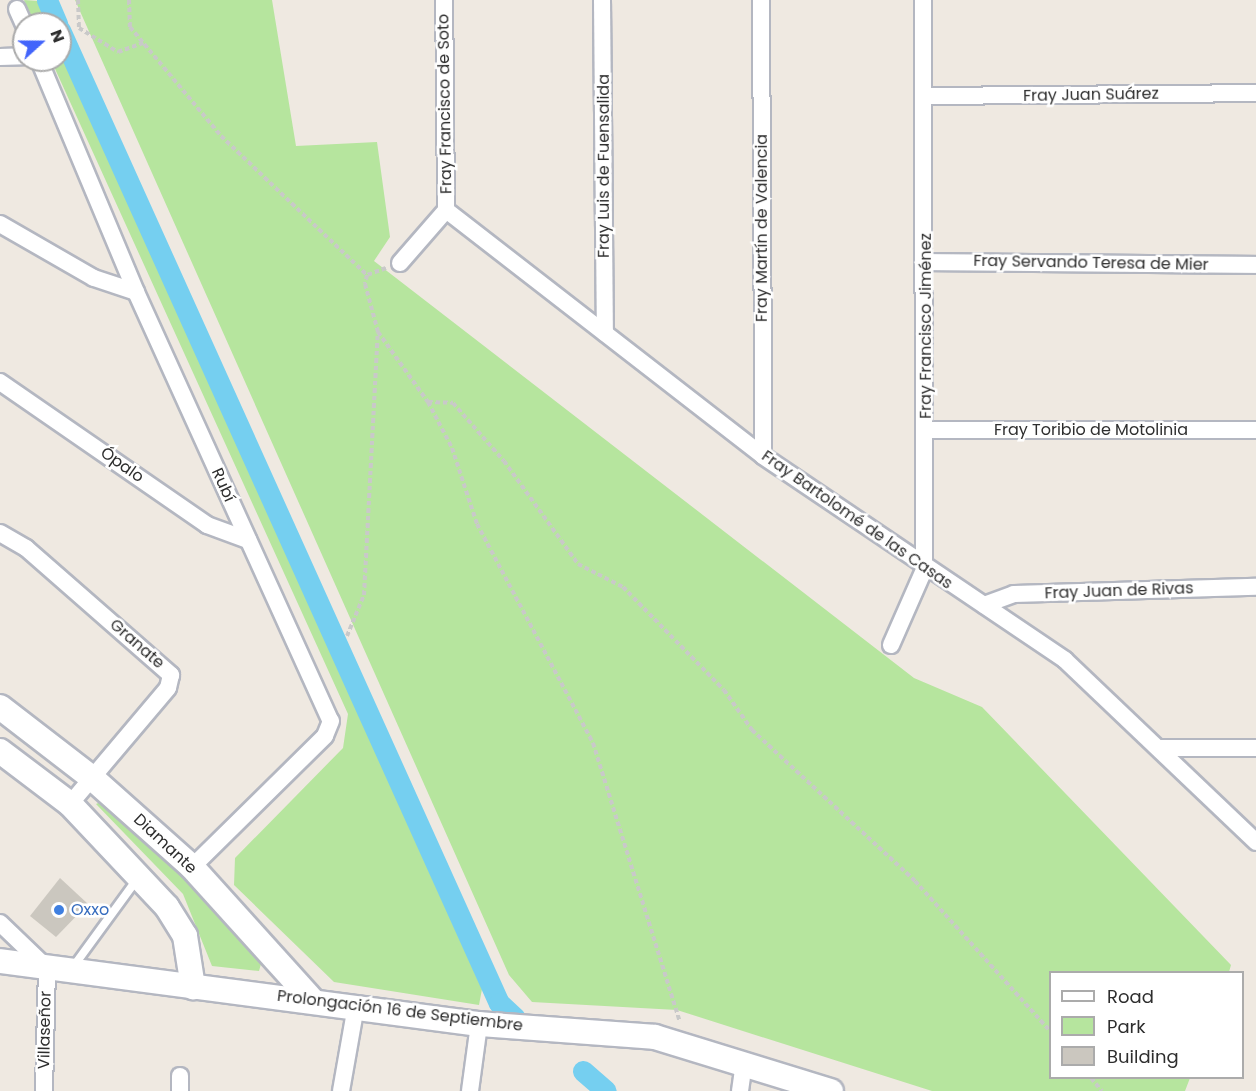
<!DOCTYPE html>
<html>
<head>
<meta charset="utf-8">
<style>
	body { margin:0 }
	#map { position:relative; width:1256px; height:1091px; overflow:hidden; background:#efe9e1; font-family:Poppins,sans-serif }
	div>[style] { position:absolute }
	.green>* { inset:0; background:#b6e59e }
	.canal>* { height:21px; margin:-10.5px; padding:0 10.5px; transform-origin:10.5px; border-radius:10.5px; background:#75cff0 }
	.building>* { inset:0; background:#cbc7bf }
	.path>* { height:4px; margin-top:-2px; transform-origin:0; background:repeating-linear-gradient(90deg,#c9c9c9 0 4.5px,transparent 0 7.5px) }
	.roads { filter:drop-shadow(2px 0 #b4b7c1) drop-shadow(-2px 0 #b4b7c1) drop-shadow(0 2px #b4b7c1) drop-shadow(0 -2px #b4b7c1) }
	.lane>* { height:8px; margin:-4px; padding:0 4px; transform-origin:4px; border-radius:4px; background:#fff }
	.street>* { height:16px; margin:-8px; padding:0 8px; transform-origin:8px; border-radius:8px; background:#fff }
	.secondary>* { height:24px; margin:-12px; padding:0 12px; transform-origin:12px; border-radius:12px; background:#fff }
	.dots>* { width:16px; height:16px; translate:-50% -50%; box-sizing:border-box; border:3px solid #fff; border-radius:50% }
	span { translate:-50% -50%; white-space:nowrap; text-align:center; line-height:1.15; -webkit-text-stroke:5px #fff; paint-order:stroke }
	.street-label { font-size:16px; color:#2e2e2e }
	.shop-label { font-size:16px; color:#366cbe }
	.left { translate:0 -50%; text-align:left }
	.legend { position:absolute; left:1049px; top:971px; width:195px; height:108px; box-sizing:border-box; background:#fff; border:2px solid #ababab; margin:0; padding:8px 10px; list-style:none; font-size:18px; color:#2e2e2e }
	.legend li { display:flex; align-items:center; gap:12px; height:30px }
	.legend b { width:30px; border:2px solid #ababab }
	.north { position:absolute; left:12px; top:12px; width:60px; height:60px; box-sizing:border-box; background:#fff; border:2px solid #ababab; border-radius:50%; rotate:69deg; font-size:16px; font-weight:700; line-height:24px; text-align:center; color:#2e2e2e }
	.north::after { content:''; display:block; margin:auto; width:21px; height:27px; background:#4264fb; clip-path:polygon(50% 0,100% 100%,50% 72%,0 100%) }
</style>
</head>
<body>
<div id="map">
	<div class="green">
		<i style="clip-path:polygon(24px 0,38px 1px,48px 24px,35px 24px)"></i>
		<i style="clip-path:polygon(75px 0,272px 0,296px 146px,377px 142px,390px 237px,374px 261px,914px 678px,982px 707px,1231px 965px,1229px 972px,1050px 972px,1050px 1078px,1190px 1078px,1185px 1091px,932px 1091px,677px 1010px,532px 1002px,509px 975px)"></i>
		<i style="clip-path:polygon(60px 50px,482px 989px,479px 1005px,334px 982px,234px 885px,235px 858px,343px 748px,348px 714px,51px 60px,60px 60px)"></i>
		<i style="clip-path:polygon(109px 798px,263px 957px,259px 971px,212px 966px,183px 894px,96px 804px)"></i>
	</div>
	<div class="canal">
		<i style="left:47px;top:0;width:26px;rotate:67deg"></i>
		<i style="left:60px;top:30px;width:1067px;rotate:65.72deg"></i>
		<i style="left:499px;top:1003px;width:22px;rotate:43deg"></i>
		<i style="left:583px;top:1071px;width:30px;rotate:41deg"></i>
	</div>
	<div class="building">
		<i style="clip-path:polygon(60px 878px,88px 904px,56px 937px,30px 916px)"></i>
	</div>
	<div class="path">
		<i style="left:78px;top:0;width:28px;rotate:88deg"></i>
		<i style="left:79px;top:28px;width:46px;rotate:31.6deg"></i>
		<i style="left:118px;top:52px;width:27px;rotate:-20deg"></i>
		<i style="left:129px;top:0;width:27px;rotate:88deg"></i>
		<i style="left:130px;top:27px;width:142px;rotate:50.1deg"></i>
		<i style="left:221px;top:136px;width:202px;rotate:43.6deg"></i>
		<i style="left:386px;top:268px;width:20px;rotate:160deg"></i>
		<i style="left:367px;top:275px;width:9px;rotate:103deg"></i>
		<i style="left:365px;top:284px;width:50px;rotate:74.8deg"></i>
		<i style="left:378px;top:332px;width:86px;rotate:54.5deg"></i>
		<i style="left:428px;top:402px;width:52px;rotate:62.4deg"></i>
		<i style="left:452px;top:448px;width:80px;rotate:71.8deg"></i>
		<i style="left:477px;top:524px;width:248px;rotate:62.1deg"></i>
		<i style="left:593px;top:743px;width:292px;rotate:72.7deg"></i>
		<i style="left:428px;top:402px;width:25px;rotate:2deg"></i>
		<i style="left:453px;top:403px;width:77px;rotate:48.7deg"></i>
		<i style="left:504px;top:461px;width:127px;rotate:54.3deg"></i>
		<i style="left:578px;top:564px;width:51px;rotate:27.1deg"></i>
		<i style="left:623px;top:587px;width:144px;rotate:45.6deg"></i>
		<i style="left:724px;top:690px;width:49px;rotate:55deg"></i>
		<i style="left:752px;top:730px;width:222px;rotate:42.8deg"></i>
		<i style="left:915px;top:881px;width:202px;rotate:48deg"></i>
		<i style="left:347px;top:636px;width:44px;rotate:-67.5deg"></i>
		<i style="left:364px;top:595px;width:263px;rotate:-87deg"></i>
		<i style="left:1091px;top:1078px;width:17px;rotate:50deg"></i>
	</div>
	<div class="roads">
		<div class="lane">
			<i style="left:73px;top:967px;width:110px;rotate:-53.9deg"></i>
		</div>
		<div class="street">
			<i style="left:602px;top:0;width:333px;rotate:89.5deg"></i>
			<i style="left:761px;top:0;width:456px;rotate:89.7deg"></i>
			<i style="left:17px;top:9px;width:17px;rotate:66deg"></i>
			<i style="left:0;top:57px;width:24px;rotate:-2deg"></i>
			<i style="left:39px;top:60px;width:251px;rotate:67.3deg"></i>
			<i style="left:136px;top:292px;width:471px;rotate:65.6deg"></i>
			<i style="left:331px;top:721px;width:16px;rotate:112deg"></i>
			<i style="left:325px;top:736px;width:187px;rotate:135.4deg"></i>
			<i style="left:927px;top:96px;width:329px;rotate:-0.5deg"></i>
			<i style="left:446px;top:210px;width:401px;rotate:37.8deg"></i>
			<i style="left:763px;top:456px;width:364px;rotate:34deg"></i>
			<i style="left:1065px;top:660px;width:264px;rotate:43.6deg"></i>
			<i style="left:0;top:224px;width:108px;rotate:29.9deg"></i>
			<i style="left:94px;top:278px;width:44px;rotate:18.4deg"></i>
			<i style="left:926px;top:262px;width:330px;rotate:0.5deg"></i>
			<i style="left:400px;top:263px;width:70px;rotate:-49deg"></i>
			<i style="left:446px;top:210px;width:210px;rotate:-90.5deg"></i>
			<i style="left:0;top:382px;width:252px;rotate:34.6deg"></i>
			<i style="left:207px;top:525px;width:44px;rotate:20.1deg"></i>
			<i style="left:925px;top:430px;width:331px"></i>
			<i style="left:0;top:533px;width:30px;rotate:30deg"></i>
			<i style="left:26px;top:548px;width:193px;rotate:41.2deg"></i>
			<i style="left:171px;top:675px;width:13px;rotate:103deg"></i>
			<i style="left:168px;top:688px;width:152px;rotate:130.2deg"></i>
			<i style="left:984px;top:605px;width:32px;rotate:-20deg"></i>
			<i style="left:1014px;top:594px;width:242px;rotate:-1.7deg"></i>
			<i style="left:891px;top:645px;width:82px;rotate:-66.3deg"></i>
			<i style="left:924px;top:570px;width:570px;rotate:-90.1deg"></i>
			<i style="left:1158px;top:748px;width:98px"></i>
			<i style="left:0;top:923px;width:65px;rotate:43.8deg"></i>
			<i style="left:47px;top:968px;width:123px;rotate:91.4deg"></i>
			<i style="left:180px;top:1091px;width:15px;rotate:-90deg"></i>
			<i style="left:341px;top:1091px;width:86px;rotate:-80deg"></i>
			<i style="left:470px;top:1091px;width:68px;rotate:-82.3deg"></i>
			<i style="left:740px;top:1091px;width:29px;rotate:-82deg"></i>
		</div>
		<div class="secondary">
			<i style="left:0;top:707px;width:115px;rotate:37.6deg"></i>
			<i style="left:91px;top:777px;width:135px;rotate:41.7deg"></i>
			<i style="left:192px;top:867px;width:179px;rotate:47.9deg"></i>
			<i style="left:0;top:751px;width:88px;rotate:37.1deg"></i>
			<i style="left:70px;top:804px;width:141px;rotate:46.7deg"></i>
			<i style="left:167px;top:907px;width:34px;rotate:58deg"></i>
			<i style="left:185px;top:936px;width:52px;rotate:81.1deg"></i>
			<i style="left:0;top:961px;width:483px;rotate:7.5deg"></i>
			<i style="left:479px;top:1024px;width:176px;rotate:4.2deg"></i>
			<i style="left:655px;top:1037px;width:184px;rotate:17.1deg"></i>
		</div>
	</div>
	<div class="dots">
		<i style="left:59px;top:910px;background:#3f7fe0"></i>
	</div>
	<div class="street-label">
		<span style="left:1091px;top:95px;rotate:-1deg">Fray Juan Suárez</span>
		<span style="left:445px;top:104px;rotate:-91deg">Fray Francisco de Soto</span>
		<span style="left:604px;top:166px;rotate:-90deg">Fray Luis de Fuensalida</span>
		<span style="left:762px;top:228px;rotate:-90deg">Fray Martín de Valencia</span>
		<span style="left:1091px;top:263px;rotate:1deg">Fray Servando Teresa de Mier</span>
		<span style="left:926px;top:326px;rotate:-90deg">Fray Francisco Jiménez</span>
		<span style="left:1091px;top:430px">Fray Toribio de Motolinia</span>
		<span style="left:122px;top:465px;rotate:35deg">Ópalo</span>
		<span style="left:223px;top:485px;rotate:66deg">Rubí</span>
		<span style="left:857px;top:520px;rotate:35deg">Fray Bartolomé de las Casas</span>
		<span style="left:1119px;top:591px;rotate:-2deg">Fray Juan de Rivas</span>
		<span style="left:137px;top:644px;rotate:41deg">Granate</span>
		<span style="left:165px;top:844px;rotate:43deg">Diamante</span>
		<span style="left:400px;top:1011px;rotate:7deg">Prolongación 16 de Septiembre</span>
		<span style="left:45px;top:1030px;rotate:-89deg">Villaseñor</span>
	</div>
	<div class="shop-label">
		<span class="left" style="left:71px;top:910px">Oxxo</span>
	</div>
	<ul class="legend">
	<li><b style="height:8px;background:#fff"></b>Road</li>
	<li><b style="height:16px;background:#b6e59e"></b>Park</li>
	<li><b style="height:16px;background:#cbc7bf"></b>Building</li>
	</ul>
	<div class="north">N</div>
</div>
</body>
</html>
